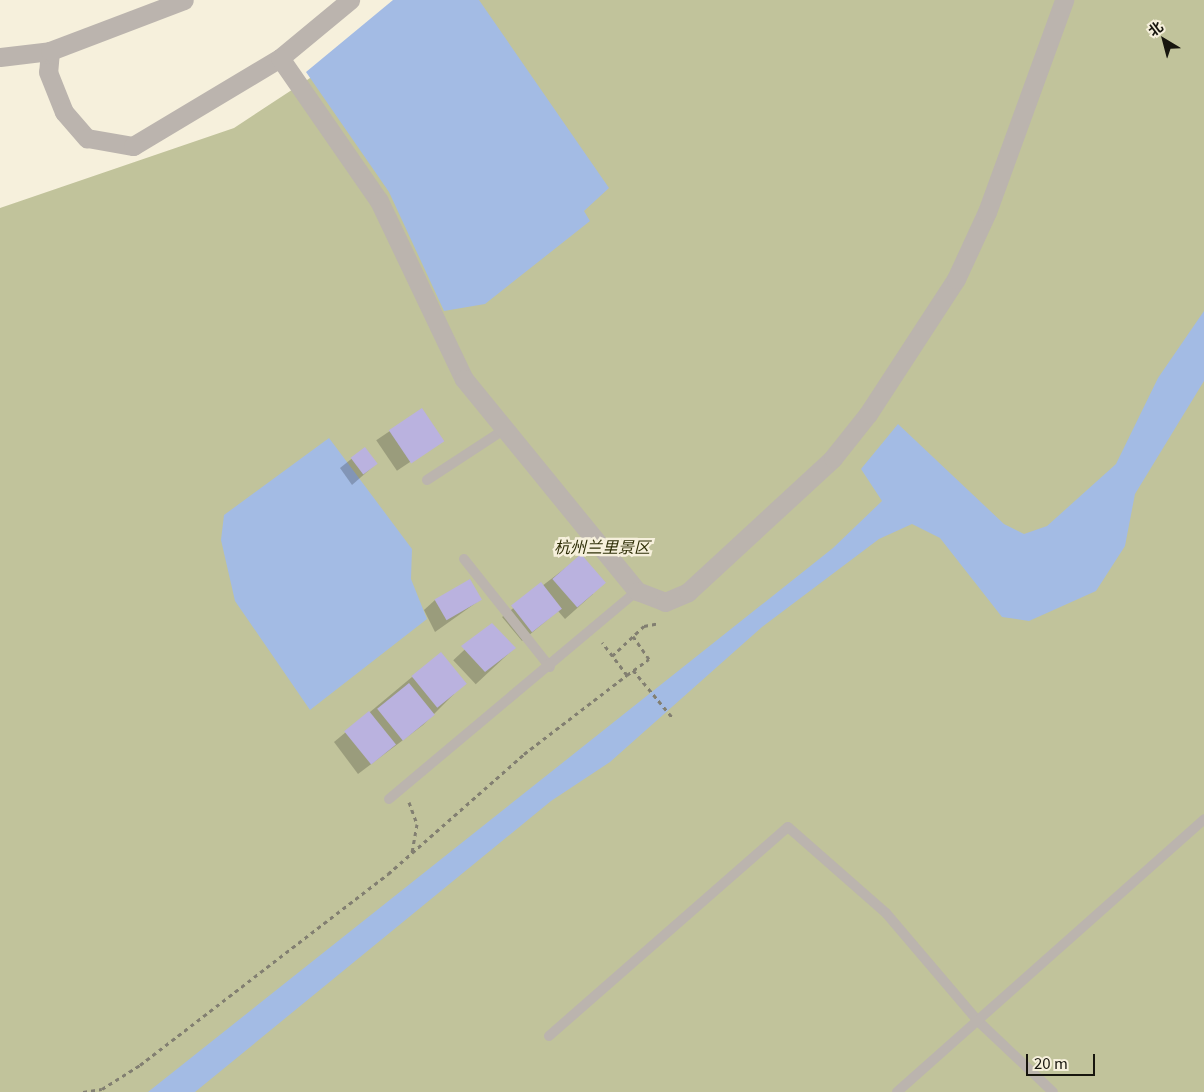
<!DOCTYPE html>
<html>
<head>
<meta charset="utf-8">
<style>
	body { margin:0 }
	#map { position:relative; width:1204px; height:1092px; overflow:hidden; background:#f6f0dc; font-family:Georgia,"Noto Sans SC",serif }
	div>[style] { position:absolute }
	.green>* { inset:0; background:#c1c39b }
	.water>* { inset:0; background:#a3bbe4 }
	.shadow>* { inset:0; background:#0003; transform-origin:0 0 }
	.building>* { inset:0; background:#bab2df; transform-origin:0 0 }
	.path>* { height:3px; margin-top:-1.5px; transform-origin:0; background:repeating-linear-gradient(90deg,#827f71 0 4px,transparent 0 8px) }
	.service>* { height:10px; margin:-5px; padding:0 5px; transform-origin:5px; border-radius:5px; background:#bbb4ae }
	.minor>* { height:19px; margin:-9.5px; padding:0 9.5px; transform-origin:9.5px; border-radius:9.5px; background:#bbb4ae }
	span { translate:-50% -50%; white-space:nowrap; text-align:center; line-height:1.15; -webkit-text-stroke:5px #f6f0dc; paint-order:stroke }
	.park-label { font-size:16px; color:#2e2e07; font-style:italic }
	.north { position:absolute; left:1139px; top:15px; width:50px; height:50px; -webkit-text-stroke:4px #f6f0dc; paint-order:stroke; rotate:323deg; font-size:14px; font-weight:700; line-height:20px; text-align:center; color:#17150e }
	.north::after { content:''; display:block; margin:auto; width:18px; height:22px; background:#17150e; clip-path:polygon(50% 0,100% 100%,50% 72%,0 100%) }
	.scale { position:absolute; left:1026px; top:1054px; width:69px; height:22px; box-sizing:border-box; border:2px solid #17150e; border-top:0; padding-left:6px; font-size:15px; line-height:18px; white-space:nowrap; color:#17150e; -webkit-text-stroke:4px #f6f0dc; paint-order:stroke }
</style>
</head>
<body>
<div id="map">
	<div class="green">
		<i style="clip-path:polygon(429px 0,1204px 0,1204px 1092px,0 1092px,0 208px,234px 128px)"></i>
	</div>
	<div class="water">
		<i style="clip-path:polygon(393px 0,479px 0,609px 188px,584px 211px,590px 221px,485px 304px,444px 311px,389px 192px,306px 72px)"></i>
		<i style="clip-path:polygon(1204px 311px,1204px 381px,1135px 494px,1125px 546px,1096px 591px,1029px 621px,1002px 617px,940px 538px,912px 524px,879px 539px,762px 627px,610px 762px,551px 801px,195px 1092px,148px 1092px,833px 548px,882px 501px,861px 469px,898px 424px,1004px 524px,1024px 534px,1047px 526px,1116px 464px,1158px 378px)"></i>
		<i style="clip-path:polygon(329px 438px,412px 549px,411px 579px,427px 619px,310px 710px,235px 601px,221px 540px,224px 515px)"></i>
	</div>
	<div class="shadow">
		<i style="left:421px;top:410px;width:37px;height:54px;rotate:56deg"></i>
		<i style="clip-path:polygon(365px 448px,376px 464px,352px 485px,340px 468px)"></i>
		<i style="clip-path:polygon(581px 556px,593px 594px,565px 619px,558px 611px,522px 641px,502px 617px)"></i>
		<i style="clip-path:polygon(435px 600px,480px 600px,435px 632px,424px 610px)"></i>
		<i style="left:492px;top:624px;width:33px;height:53px;rotate:47deg"></i>
		<i style="clip-path:polygon(412px 677px,454px 694px,423px 725px,358px 774px,334px 742px)"></i>
	</div>
	<div class="building">
		<i style="left:422px;top:408px;width:40px;height:40px;rotate:56deg"></i>
		<i style="left:365px;top:447px;width:21px;height:18px;rotate:53deg"></i>
		<i style="left:581px;top:554px;width:38px;height:38px;rotate:49deg"></i>
		<i style="left:470px;top:579px;width:24px;height:41px;rotate:60deg"></i>
		<i style="left:541px;top:582px;width:34px;height:38px;rotate:52deg"></i>
		<i style="clip-path:polygon(492px 623px,516px 648px,485px 672px,461px 646px)"></i>
		<i style="left:441px;top:652px;width:41px;height:38px;rotate:51deg"></i>
		<i style="left:409px;top:683px;width:41px;height:41px;rotate:51deg"></i>
		<i style="left:369px;top:711px;width:43px;height:32px;rotate:51deg"></i>
	</div>
	<div class="path">
		<i style="left:612px;top:656px;width:44px;rotate:-43.2deg"></i>
		<i style="left:644px;top:626px;width:16px;rotate:-11deg"></i>
		<i style="left:633px;top:670px;width:61px;rotate:50.3deg"></i>
		<i style="left:627px;top:675px;width:27px;rotate:-36deg"></i>
		<i style="left:649px;top:659px;width:28px;rotate:-125deg"></i>
		<i style="left:409px;top:802px;width:23px;rotate:70deg"></i>
		<i style="left:417px;top:824px;width:29px;rotate:100deg"></i>
		<i style="left:83px;top:1092px;width:19px;rotate:-9deg"></i>
		<i style="left:102px;top:1089px;width:45px;rotate:-32.3deg"></i>
		<i style="left:140px;top:1065px;width:313px;rotate:-37.6deg"></i>
		<i style="left:388px;top:874px;width:181px;rotate:-41.4deg"></i>
		<i style="left:524px;top:754px;width:130px;rotate:-37.5deg"></i>
		<i style="left:627px;top:675px;width:41px;rotate:-127.1deg"></i>
	</div>
	<div class="service">
		<i style="left:427px;top:480px;width:93px;rotate:-33.2deg"></i>
		<i style="left:464px;top:559px;width:138px;rotate:51.5deg"></i>
		<i style="left:389px;top:799px;width:324px;rotate:-40deg"></i>
		<i style="left:549px;top:1036px;width:317px;rotate:-41.2deg"></i>
		<i style="left:788px;top:827px;width:130px;rotate:41.3deg"></i>
		<i style="left:886px;top:913px;width:142px;rotate:49.6deg"></i>
		<i style="left:978px;top:1021px;width:103px;rotate:43.4deg"></i>
		<i style="left:897px;top:1092px;width:411px;rotate:-41.6deg"></i>
	</div>
	<div class="minor">
		<i style="left:50px;top:51px;width:21px;rotate:95deg"></i>
		<i style="left:48px;top:72px;width:43px;rotate:68.2deg"></i>
		<i style="left:64px;top:112px;width:35px;rotate:49deg"></i>
		<i style="left:87px;top:138px;width:47px;rotate:9.9deg"></i>
		<i style="left:133px;top:146px;width:171px;rotate:-30.9deg"></i>
		<i style="left:280px;top:58px;width:91px;rotate:-39.6deg"></i>
		<i style="left:0;top:57px;width:50px;rotate:-6.8deg"></i>
		<i style="left:50px;top:51px;width:143px;rotate:-20.8deg"></i>
		<i style="left:280px;top:58px;width:174px;rotate:55.3deg"></i>
		<i style="left:379px;top:201px;width:197px;rotate:64.5deg"></i>
		<i style="left:464px;top:379px;width:274px;rotate:50.8deg"></i>
		<i style="left:637px;top:591px;width:30px;rotate:21deg"></i>
		<i style="left:665px;top:602px;width:25px;rotate:-23deg"></i>
		<i style="left:688px;top:592px;width:197px;rotate:-42.7deg"></i>
		<i style="left:833px;top:458px;width:56px;rotate:-51.5deg"></i>
		<i style="left:868px;top:414px;width:161px;rotate:-56.9deg"></i>
		<i style="left:956px;top:279px;width:74px;rotate:-65.2deg"></i>
		<i style="left:987px;top:212px;width:226px;rotate:-70deg"></i>
	</div>
	<div class="park-label">
		<span style="left:602px;top:546px">杭州兰里景区</span>
	</div>
	<div class="north">北</div>
	<div class="scale">20 m</div>
</div>
</body>
</html>
